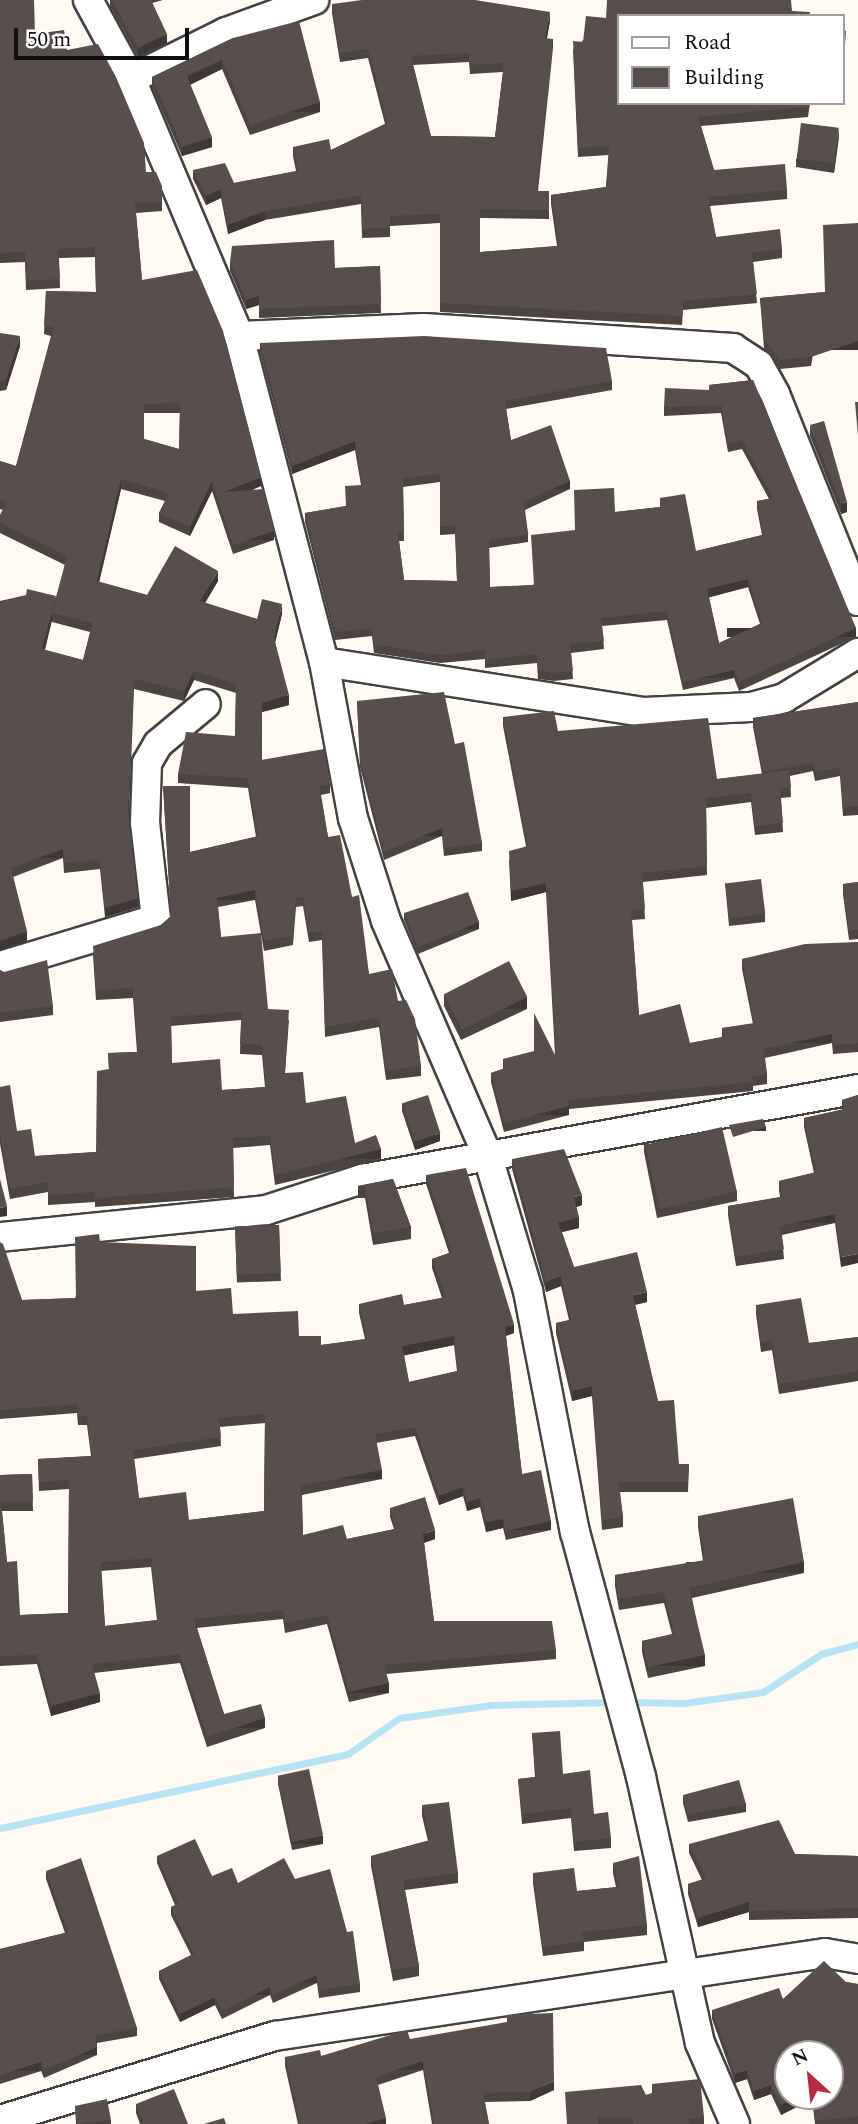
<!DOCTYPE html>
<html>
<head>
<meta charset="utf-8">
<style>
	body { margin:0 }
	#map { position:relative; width:858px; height:2124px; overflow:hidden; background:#fffbf2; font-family:Spectral,serif }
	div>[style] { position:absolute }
	.stream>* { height:7px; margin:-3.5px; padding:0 3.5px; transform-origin:3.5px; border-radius:3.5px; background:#b7e4f5 }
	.roads { filter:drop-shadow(2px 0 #424242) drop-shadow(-2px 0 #424242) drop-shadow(0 2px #424242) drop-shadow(0 -2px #424242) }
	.minor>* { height:28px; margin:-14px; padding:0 14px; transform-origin:14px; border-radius:14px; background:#fff }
	.wall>* { inset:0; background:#4c4441; transform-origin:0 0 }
	.shaded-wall>* { inset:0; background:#3e3735; transform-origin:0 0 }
	.building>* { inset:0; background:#584f4c; transform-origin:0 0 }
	span { translate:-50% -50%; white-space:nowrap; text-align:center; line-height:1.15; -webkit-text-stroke:7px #fff; paint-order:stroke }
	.legend { position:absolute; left:617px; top:14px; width:228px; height:91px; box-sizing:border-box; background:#fff; border:2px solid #9f9f9f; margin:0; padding:9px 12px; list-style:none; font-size:21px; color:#0f0f0f }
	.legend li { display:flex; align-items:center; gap:14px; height:35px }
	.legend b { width:35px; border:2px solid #9f9f9f }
	.north { position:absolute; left:774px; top:2040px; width:70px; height:70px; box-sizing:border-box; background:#fff; border:2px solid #9f9f9f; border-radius:50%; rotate:333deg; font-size:19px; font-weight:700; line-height:28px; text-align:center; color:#0f0f0f }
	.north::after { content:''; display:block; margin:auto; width:24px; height:32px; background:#bd293e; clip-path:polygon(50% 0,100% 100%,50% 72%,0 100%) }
	.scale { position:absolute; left:14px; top:28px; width:175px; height:32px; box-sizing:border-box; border:4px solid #0f0f0f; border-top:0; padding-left:9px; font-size:21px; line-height:24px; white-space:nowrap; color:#0f0f0f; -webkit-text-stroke:5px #fff; paint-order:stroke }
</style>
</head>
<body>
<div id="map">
	<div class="stream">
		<i style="left:628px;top:1702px;width:56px;rotate:1deg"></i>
		<i style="left:684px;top:1703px;width:80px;rotate:-7.9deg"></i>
		<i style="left:763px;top:1692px;width:69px;rotate:-33.2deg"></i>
		<i style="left:821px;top:1654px;width:38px;rotate:-15deg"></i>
		<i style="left:0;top:1828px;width:356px;rotate:-12deg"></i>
		<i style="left:348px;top:1754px;width:62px;rotate:-35.2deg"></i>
		<i style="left:399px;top:1718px;width:93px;rotate:-8deg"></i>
		<i style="left:491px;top:1705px;width:125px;rotate:-1.4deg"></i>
	</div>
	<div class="roads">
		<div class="minor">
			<i style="left:88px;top:0;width:90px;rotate:61.4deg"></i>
			<i style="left:131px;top:79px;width:279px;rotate:67.2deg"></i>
			<i style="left:239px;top:336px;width:337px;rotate:75.4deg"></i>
			<i style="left:324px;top:662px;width:159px;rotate:79.5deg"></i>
			<i style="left:353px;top:818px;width:108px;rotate:72.2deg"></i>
			<i style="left:386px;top:921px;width:254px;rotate:66.6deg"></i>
			<i style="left:487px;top:1154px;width:143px;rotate:73.3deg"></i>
			<i style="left:528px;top:1291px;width:246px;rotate:79deg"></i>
			<i style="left:575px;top:1532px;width:254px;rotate:74.9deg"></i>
			<i style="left:641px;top:1777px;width:272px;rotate:77.5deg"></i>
			<i style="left:700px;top:2043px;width:88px;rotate:66.6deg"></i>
			<i style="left:131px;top:79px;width:106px;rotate:-26.3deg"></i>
			<i style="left:226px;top:32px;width:94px;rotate:-20deg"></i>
			<i style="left:239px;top:336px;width:185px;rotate:-2.5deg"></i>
			<i style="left:424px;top:328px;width:310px;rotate:3.7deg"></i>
			<i style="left:733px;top:348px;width:31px;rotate:33deg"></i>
			<i style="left:759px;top:365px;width:33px;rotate:61deg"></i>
			<i style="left:775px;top:394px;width:223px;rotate:68.2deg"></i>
			<i style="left:324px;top:662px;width:324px;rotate:8.9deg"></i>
			<i style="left:644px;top:712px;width:107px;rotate:-2.7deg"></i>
			<i style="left:751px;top:707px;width:34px;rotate:-15deg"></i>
			<i style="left:784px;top:698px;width:87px;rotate:-31.3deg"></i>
			<i style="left:0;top:966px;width:163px;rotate:-16.8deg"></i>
			<i style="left:156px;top:919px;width:97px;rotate:-96.5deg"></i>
			<i style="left:145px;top:823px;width:60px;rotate:-88.1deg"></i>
			<i style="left:147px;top:763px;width:22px;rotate:-60deg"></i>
			<i style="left:158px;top:744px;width:62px;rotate:-39.8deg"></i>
			<i style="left:0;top:1237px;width:267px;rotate:-5.8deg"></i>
			<i style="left:266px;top:1210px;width:101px;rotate:-17.9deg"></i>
			<i style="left:362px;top:1179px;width:504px;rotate:-10.28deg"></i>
			<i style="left:0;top:2120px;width:288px;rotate:-17deg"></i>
			<i style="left:275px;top:2036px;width:556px;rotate:-8.58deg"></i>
			<i style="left:825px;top:1953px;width:34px;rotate:10deg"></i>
		</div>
	</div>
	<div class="wall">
		<i style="clip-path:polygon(evenodd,0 0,35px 34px,67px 50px,146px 172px,162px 186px,162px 211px,136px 213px,142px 280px,261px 486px,252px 490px,274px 540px,233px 554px,212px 491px,190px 536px,159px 522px,159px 513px,165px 501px,121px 489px,99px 582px,147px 595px,218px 581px,205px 603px,257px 619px,282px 614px,275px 642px,289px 705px,262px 712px,262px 760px,330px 784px,330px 793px,321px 795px,328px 837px,352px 897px,369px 974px,398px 1001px,421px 1066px,421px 1076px,386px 1080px,379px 1027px,325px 1037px,322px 940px,309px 942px,303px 906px,296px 907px,293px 945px,264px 951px,255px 900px,218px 907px,221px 937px,268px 1009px,289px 1020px,285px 1073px,306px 1103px,355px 1143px,381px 1159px,275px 1185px,270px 1145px,233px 1148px,234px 1197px,95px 1207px,95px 1202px,48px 1205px,48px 1192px,10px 1199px,0 1144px,0 1087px,17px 1131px,35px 1156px,96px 1152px,109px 1070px,108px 1053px,137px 1052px,133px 998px,96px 1000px,93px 955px,161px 925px,171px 916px,163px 786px,190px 852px,256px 837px,248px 788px,178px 783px,178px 774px,235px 736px,236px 693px,194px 680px,184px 701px,134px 689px,129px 816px,138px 907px,105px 917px,100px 869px,64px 873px,63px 858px,13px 877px,27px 941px,0 950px,0 601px,56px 598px,65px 565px,0 533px,0 515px,3px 510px,0 509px,0 461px,16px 466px,51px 336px,44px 334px,46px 291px,96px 292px,95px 257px,59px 258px,60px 288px,26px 290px,25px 262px,0 263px,0 0,144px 413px,180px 413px,179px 449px,144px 439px,144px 413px,0 0,52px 620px,52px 622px,90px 632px,83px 660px,45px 650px,52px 620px,0 0,241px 1020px,240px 1054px,262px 1055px,265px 1087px,222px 1090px,172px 1063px,171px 1026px,241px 1020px)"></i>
		<i style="clip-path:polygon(110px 0,163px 0,152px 3px,167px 43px,138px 57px,110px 6px)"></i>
		<i style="clip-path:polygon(evenodd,332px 4px,550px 21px,547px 38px,553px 48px,538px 191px,549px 191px,549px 219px,480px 218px,480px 252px,557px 246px,551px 204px,551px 195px,606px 187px,609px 155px,578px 157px,573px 50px,606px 18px,792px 11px,810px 16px,618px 103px,810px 103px,808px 117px,701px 126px,714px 170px,787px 190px,787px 199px,710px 206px,716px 237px,782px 249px,782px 258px,753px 262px,757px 303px,683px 310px,682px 325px,440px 312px,440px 223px,390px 226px,390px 237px,362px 238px,361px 204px,265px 220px,228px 234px,221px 198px,206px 205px,193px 179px,193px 170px,234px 183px,296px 171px,293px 156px,293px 147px,331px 150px,385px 124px,368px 58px,340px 62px,332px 13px,332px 4px,469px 62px,470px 74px,503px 72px,495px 137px,431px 136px,413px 65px,469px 62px)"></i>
		<i style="clip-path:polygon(233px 38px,320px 112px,250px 135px,222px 69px,190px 85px,212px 147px,182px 156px,152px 87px,152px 77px)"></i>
		<i style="clip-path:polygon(839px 136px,834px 173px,796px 167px,796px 159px)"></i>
		<i style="clip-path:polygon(230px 262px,335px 268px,380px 266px,381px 313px,259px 318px,259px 305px,246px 309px,230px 271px)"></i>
		<i style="clip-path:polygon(824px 292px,811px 366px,780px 369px,764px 348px,760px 298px)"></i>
		<i style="clip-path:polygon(0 333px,20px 346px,6px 390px,0 391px)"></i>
		<i style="clip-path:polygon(evenodd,260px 343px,612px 381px,612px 390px,506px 409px,511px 440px,570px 489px,525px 510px,528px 534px,528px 542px,489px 548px,490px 587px,533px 585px,575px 530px,615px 512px,660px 507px,660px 498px,696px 551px,762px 535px,757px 509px,757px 501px,769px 499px,742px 449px,728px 452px,721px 413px,664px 416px,664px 407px,709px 390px,709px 385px,753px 380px,856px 637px,739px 691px,734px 678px,683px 690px,667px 620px,602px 626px,604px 649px,571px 653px,573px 679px,554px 681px,538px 679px,537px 663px,485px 668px,485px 659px,440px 663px,374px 653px,372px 636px,335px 640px,305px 522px,305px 513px,346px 506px,361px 485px,355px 450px,292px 474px,260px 352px,260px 343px,440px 482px,440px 535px,455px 534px,457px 581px,404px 580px,399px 541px,404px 541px,403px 487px,440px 482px,260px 343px,748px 587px,760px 624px,719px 643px,709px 597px,748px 587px)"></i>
		<i style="clip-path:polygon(810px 425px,847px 512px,841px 514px,810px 436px)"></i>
		<i style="clip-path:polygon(357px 701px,455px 744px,482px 843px,482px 851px,444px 856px,442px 836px,384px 860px,360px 767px)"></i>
		<i style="clip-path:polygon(858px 702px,858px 815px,843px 816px,840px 776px,815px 781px,813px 771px,790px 776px,791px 797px,781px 798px,783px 832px,755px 835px,751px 802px,706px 808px,707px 875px,643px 882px,645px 919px,632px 920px,639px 1015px,690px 1043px,722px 1037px,722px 1028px,753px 1024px,742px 969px,742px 959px,858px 942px,858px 1052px,833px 1054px,832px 1043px,765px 1058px,767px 1074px,767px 1084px,753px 1086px,753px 1091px,569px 1109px,569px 1115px,504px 1132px,491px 1082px,491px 1073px,503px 1069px,503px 1059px,555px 1055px,546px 892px,511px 901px,509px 860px,526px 846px,503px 726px,503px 717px,558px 731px,717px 779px,762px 774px,753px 727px,753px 718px)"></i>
		<i style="clip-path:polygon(858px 882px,858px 939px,849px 940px,843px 894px,843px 884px)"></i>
		<i style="clip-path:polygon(725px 883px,765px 914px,765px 922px,729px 926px)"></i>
		<i style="clip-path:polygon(404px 913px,479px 929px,418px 954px,404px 920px)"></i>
		<i style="clip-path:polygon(0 970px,53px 1006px,53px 1015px,0 1022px)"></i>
		<i style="clip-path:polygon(444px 994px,527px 1009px,461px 1040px,444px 1006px)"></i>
		<i style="clip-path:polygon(858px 1095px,841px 1267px,835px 1223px,782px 1235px,784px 1259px,736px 1266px,728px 1215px,728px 1206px,780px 1197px,779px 1190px,779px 1181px,814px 1173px,804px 1127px,804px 1118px,842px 1110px,842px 1100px)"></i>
		<i style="clip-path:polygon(402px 1103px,440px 1141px,415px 1150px,402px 1111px)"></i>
		<i style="clip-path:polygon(644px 1142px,737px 1191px,737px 1201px,657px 1218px,644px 1152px)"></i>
		<i style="clip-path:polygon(512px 1159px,582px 1205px,576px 1207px,579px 1228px,562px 1232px,574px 1267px,647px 1302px,635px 1305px,658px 1401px,679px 1464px,689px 1464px,688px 1492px,620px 1492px,623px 1517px,623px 1527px,602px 1530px,592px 1396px,572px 1401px,556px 1333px,556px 1323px,569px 1320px,561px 1286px,546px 1292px,512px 1169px)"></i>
		<i style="clip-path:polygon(evenodd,426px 1175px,514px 1333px,506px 1336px,522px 1474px,551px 1530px,506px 1540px,503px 1528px,486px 1532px,480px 1507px,467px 1511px,463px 1496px,439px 1505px,415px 1436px,376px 1443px,382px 1479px,302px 1495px,303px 1535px,347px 1539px,394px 1529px,390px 1517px,390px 1508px,435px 1539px,424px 1543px,434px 1621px,556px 1650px,556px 1659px,386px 1674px,389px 1693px,349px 1702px,327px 1624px,285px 1633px,283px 1619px,197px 1628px,224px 1714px,265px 1728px,207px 1747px,180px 1663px,94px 1673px,100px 1702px,51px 1716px,37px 1664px,0 1666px,0 1475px,32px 1474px,33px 1511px,2px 1511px,7px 1562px,20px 1615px,68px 1613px,69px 1489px,39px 1491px,38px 1459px,91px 1456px,87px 1425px,78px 1425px,77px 1413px,0 1419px,0 1425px,0 1242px,22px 1300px,75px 1298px,100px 1242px,196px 1291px,233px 1314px,299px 1336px,321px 1345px,365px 1339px,359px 1313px,359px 1304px,404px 1305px,442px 1298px,432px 1268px,432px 1259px,449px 1253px,426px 1184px,426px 1175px,454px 1345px,457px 1371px,409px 1382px,404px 1355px,454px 1345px,426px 1175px,265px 1423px,264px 1511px,189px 1520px,139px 1498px,134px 1459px,221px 1446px,220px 1427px,265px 1423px,426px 1175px,151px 1567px,157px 1620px,105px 1626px,101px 1571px,151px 1567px)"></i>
		<i style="clip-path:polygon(393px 1179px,411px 1227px,411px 1239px,373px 1245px,365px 1198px,358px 1198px,358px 1186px)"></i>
		<i style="left:279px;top:1225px;width:56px;height:44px;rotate:88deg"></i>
		<i style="clip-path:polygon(756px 1305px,809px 1343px,858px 1337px,858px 1381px,779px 1394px,772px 1350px,761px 1352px,756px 1314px)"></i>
		<i style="clip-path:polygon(698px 1516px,804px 1573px,692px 1598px,705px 1666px,648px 1678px,642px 1652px,642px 1641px,672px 1634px,664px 1603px,619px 1610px,615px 1586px,615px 1575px,703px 1561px,698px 1527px)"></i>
		<i style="clip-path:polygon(532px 1733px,594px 1814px,611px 1838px,611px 1848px,574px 1851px,571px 1818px,522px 1824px,518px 1779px,535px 1777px)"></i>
		<i style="clip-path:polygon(278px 1776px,323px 1844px,292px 1850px,278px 1784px)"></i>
		<i style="clip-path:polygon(683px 1795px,746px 1804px,746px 1812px,688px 1822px,683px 1803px)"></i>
		<i style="clip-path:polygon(422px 1805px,458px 1873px,458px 1883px,405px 1890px,419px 1966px,419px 1976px,393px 1981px,371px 1866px,371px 1856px,428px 1841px,422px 1816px)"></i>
		<i style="clip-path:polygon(689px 1844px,795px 1854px,858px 1856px,858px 1918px,749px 1920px,749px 1912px,698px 1927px,688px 1894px,688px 1884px,702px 1880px,689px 1853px)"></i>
		<i style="clip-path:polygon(157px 1856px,212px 1876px,238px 1883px,295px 1879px,360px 1984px,360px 1992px,319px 1998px,317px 1983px,273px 2003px,270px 1995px,222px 2019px,215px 2005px,180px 2022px,159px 1979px,159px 1971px,191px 1955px,171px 1915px,171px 1907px,175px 1905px,157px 1863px)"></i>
		<i style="clip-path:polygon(613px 1863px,647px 1925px,647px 1935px,584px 1942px,584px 1951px,543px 1956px,533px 1883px,533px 1873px,577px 1891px,616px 1887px,613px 1873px)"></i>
		<i style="clip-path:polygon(46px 1871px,137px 2028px,137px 2036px,97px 2043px,97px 2055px,44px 2078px,41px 2071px,0 2084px,0 1949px,65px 1933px,46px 1879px)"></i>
		<i style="clip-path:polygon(evenodd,846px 1982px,858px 1984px,858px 2124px,815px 2124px,812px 2099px,781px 2115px,771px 2094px,754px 2100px,747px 2079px,735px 2083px,712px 2019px,712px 2010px,783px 1999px,846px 1982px,788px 2054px,830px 2096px,788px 2096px,788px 2054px)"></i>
		<i style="clip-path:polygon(410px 2039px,554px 2090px,530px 2101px,485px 2102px,489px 2124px,432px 2124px,423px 2070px,378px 2085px,386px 2124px,298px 2124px,285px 2066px,285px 2057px,321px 2056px)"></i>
		<i style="clip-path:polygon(652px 2084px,704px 2117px,704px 2124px,566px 2124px,652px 2093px)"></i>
		<i style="clip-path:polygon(136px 2104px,188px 2124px,140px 2124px,136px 2113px)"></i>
		<i style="clip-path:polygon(75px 2106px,111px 2120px,111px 2124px,76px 2124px)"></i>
	</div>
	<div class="shaded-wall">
		<i style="clip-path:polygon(550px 12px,550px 21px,545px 47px,545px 38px)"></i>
		<i style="clip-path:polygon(167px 34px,167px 43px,138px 57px,138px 48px)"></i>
		<i style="left:553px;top:39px;width:9px;height:153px;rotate:90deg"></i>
		<i style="clip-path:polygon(222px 60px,222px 69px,187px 86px,187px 76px)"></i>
		<i style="left:320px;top:102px;width:10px;height:74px;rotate:90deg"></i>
		<i style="clip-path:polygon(839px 128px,839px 136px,834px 173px,834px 165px)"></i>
		<i style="clip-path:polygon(212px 137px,212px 147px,182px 156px,182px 147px)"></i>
		<i style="clip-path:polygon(221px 189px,221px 198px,206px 205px,206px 196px)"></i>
		<i style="clip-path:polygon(265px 211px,265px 220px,228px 234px,228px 225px)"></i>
		<i style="clip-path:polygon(259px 296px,259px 305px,246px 309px,246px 300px)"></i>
		<i style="clip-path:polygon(20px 336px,20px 346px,6px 390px,6px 381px)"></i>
		<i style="left:858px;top:341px;width:9px;height:50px;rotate:90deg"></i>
		<i style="clip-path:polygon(355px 441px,355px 450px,292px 474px,292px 466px)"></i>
		<i style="clip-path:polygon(261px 477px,261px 486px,224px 501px,224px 492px)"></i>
		<i style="clip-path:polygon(121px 479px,121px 489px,97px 591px,97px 581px)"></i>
		<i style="clip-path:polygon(212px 481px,212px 491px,190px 536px,190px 527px)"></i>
		<i style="left:570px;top:481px;width:8px;height:51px;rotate:90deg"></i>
		<i style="clip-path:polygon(847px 502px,847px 512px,841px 514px,841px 504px)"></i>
		<i style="left:274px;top:531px;width:9px;height:43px;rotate:90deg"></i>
		<i style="clip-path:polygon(218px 571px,218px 581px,200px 611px,200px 601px)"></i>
		<i style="clip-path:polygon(748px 579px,748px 587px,707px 598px,707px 589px)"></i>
		<i style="clip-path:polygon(56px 596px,52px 613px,52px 620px,42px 659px,42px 649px)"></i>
		<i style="clip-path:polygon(282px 604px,282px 614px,274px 647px,274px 638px)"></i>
		<i style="left:856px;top:628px;width:9px;height:129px;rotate:90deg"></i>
		<i style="left:734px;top:670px;width:8px;height:52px;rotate:90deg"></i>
		<i style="clip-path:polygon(194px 671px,194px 680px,184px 701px,184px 691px)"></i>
		<i style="clip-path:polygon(289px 695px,289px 705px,262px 712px,262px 703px)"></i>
		<i style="left:442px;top:828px;width:8px;height:63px;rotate:90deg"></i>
		<i style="left:63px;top:849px;width:9px;height:55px;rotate:90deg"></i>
		<i style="clip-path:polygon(546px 883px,546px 892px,511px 901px,511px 891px)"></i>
		<i style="left:255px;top:890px;width:10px;height:39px;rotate:90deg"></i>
		<i style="clip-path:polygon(138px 898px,138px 907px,105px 917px,105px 908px)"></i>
		<i style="left:479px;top:922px;width:7px;height:66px;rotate:90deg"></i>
		<i style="clip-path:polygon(27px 931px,27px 941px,0 950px,0 941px)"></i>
		<i style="left:527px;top:997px;width:12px;height:73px;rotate:90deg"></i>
		<i style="left:832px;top:1034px;width:9px;height:71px;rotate:90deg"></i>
		<i style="left:569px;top:1106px;width:9px;height:67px;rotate:90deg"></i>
		<i style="left:766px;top:1127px;width:4px;height:34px;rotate:90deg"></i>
		<i style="clip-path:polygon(440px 1133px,440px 1141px,415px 1150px,415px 1142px)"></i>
		<i style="left:381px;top:1149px;width:10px;height:109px;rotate:90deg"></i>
		<i style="clip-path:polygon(582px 1195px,582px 1205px,574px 1208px,574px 1197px)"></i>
		<i style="clip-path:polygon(7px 1206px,7px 1216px,0 1217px,0 1208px)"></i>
		<i style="left:835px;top:1214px;width:9px;height:56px;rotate:90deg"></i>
		<i style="clip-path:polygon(579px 1217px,579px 1228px,558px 1233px,558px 1223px)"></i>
		<i style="clip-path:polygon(858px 1254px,858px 1263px,841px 1267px,841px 1257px)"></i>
		<i style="clip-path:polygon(561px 1276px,561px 1286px,546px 1292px,546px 1282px)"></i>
		<i style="clip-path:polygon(647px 1292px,647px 1302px,633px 1305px,633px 1295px)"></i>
		<i style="clip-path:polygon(514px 1324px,514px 1333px,505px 1336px,505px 1327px)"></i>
		<i style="clip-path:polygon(454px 1336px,454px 1345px,402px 1356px,402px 1346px)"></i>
		<i style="clip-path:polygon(592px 1386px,592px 1396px,572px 1401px,572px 1391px)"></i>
		<i style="left:382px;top:1470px;width:9px;height:83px;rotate:90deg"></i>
		<i style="clip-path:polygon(463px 1487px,463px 1496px,439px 1505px,439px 1496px)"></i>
		<i style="clip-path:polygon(480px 1498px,480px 1507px,467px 1511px,467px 1502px)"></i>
		<i style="clip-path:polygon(503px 1519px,503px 1528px,486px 1532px,486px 1522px)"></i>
		<i style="left:551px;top:1521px;width:9px;height:46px;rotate:90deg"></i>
		<i style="clip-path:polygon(435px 1530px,435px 1539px,423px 1543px,423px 1534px)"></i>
		<i style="left:804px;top:1562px;width:11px;height:118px;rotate:90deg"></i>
		<i style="left:705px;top:1655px;width:11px;height:58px;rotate:90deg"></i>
		<i style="left:389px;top:1683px;width:10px;height:41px;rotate:90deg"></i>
		<i style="clip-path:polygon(100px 1693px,100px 1702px,51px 1716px,51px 1706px)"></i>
		<i style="left:265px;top:1718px;width:10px;height:61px;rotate:90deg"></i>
		<i style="left:323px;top:1836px;width:8px;height:32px;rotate:90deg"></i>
		<i style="clip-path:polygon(749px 1902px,749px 1912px,698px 1927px,698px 1918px)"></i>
		<i style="left:317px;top:1975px;width:8px;height:48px;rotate:90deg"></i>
		<i style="left:270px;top:1987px;width:8px;height:54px;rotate:90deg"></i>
		<i style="clip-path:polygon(215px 1997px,215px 2005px,180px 2022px,180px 2014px)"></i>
		<i style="left:97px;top:2047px;width:8px;height:58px;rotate:90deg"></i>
		<i style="left:423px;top:2061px;width:9px;height:50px;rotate:90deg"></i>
		<i style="left:41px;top:2062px;width:9px;height:43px;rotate:90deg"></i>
		<i style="clip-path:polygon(747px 2070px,747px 2079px,735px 2083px,735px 2074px)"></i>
		<i style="clip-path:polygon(554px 2081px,554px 2090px,530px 2101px,530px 2092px)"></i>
		<i style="clip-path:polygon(771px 2085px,771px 2094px,754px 2100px,754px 2091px)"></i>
		<i style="clip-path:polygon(799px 2096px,812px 2096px,812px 2099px,781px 2115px,781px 2105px)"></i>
		<i style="clip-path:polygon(386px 2118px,386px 2124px,366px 2124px)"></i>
	</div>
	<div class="building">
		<i style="clip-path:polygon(evenodd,0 0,34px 0,35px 34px,64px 30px,67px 50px,98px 44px,116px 77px,144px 143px,146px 172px,156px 172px,162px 186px,162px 202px,135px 203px,142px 280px,197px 270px,223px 331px,261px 477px,224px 492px,264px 489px,274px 531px,233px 545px,212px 481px,190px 527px,159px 513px,169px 493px,121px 479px,97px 581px,147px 595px,175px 546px,218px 571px,200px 601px,257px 619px,262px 599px,282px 604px,274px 638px,289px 695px,262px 703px,261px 760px,324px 749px,330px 784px,319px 786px,328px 837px,340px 835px,352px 897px,359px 895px,369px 974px,392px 969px,398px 1001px,406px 1000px,415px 1019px,421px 1066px,386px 1071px,379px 1018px,325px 1027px,322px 931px,309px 933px,303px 897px,296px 897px,293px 936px,264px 941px,255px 890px,217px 898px,221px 937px,261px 933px,268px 1009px,289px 1010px,285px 1073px,303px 1072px,306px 1103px,346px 1096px,355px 1143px,376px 1135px,381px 1149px,275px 1175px,270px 1136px,233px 1138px,234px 1187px,95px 1198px,95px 1192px,48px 1195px,48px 1182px,10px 1189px,0 1134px,0 1087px,10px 1085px,17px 1131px,31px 1129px,35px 1156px,96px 1152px,97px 1071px,109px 1069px,108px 1053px,138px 1052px,133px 988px,96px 990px,93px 946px,161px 925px,171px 916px,163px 786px,190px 786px,190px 852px,258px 836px,248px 778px,178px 774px,186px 732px,235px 736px,236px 684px,194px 671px,184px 691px,134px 679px,128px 813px,138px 898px,105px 908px,100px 860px,64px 863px,63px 849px,11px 868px,27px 931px,0 941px,0 601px,26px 595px,27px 589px,56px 596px,42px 649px,83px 660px,93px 623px,52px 613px,67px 556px,0 523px,0 515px,7px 502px,0 499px,0 461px,16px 466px,54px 328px,44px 325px,46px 291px,96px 292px,95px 247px,58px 249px,60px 279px,26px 281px,25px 252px,0 253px,0 0,180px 403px,179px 449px,144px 439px,144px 404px,180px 403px,0 0,242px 1011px,240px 1044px,262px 1045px,266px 1087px,222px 1090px,220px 1059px,172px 1063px,171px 1017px,242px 1011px)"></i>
		<i style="clip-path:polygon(112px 0,151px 0,167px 34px,138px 48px)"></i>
		<i style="clip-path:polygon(evenodd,362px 0,475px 0,550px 12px,545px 38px,553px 39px,537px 191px,549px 191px,549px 210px,480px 209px,480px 252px,559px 246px,551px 195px,606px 187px,609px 146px,578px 148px,573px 41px,583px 42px,586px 16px,606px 18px,607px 0,791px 0,792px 11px,810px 12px,809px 16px,618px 16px,618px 103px,808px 103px,808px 107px,698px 117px,714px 170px,785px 164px,787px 190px,708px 197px,716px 237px,780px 229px,782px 249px,752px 253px,757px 294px,683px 301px,682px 316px,440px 303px,440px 214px,390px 216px,390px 228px,362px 229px,361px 195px,265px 211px,228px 225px,221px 189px,206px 196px,193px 170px,225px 163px,234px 183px,298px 171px,293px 147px,329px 139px,331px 150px,387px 123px,368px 49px,340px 53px,332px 4px,362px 0,469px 53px,470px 65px,504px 63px,495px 137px,431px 136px,411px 56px,469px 53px)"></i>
		<i style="clip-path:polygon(299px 21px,320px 102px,250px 125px,222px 60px,187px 76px,212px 137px,182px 147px,152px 77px,233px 38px)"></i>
		<i style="clip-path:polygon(842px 30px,846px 31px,843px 72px,842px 72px)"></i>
		<i style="left:801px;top:123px;width:38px;height:36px;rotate:7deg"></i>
		<i style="clip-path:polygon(858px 223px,858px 341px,811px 357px,780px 360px,764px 339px,760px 298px,825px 292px,823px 225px)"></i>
		<i style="clip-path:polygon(334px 240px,335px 268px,380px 266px,381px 304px,259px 309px,259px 296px,246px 300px,230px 262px,232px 246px)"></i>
		<i style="clip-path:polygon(0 333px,20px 336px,6px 381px,0 381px)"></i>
		<i style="clip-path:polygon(evenodd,424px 336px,606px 348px,612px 381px,505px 401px,511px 440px,551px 425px,570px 481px,523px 502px,528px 534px,489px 540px,490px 587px,534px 585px,531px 535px,575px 530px,574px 490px,614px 488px,615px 512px,661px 507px,660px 498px,685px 494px,696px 551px,763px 535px,757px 501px,773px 498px,742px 440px,728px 443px,721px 405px,664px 407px,665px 388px,709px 390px,709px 385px,753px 380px,856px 628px,739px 682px,734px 670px,683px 682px,667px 611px,601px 618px,604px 641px,570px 644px,573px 671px,554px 673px,538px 670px,537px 654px,485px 660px,485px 650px,440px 655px,374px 644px,372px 628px,335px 632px,305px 513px,346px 506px,345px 486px,362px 485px,355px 441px,292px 466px,260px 343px,424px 336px,440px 474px,440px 526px,455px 526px,457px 581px,404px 580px,398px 533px,404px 532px,403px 478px,440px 474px,424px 336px,748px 579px,762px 623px,719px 643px,707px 589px,748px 579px)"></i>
		<i style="clip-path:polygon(855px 402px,858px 402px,858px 436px)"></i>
		<i style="clip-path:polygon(824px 421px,847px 502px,841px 504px,810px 425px)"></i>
		<i style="clip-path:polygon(444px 692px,455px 744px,464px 742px,482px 843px,444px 848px,442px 828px,384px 852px,360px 759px,357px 701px)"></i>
		<i style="clip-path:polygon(858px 702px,858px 806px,843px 807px,840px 768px,815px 772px,813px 763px,763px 772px,753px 718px)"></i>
		<i style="clip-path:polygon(554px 711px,558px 731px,708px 718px,717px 779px,789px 770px,791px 787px,780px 789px,783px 823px,755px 826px,751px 793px,706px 798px,707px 866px,642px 873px,645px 909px,631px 910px,639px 1015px,680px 1004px,690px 1043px,724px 1037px,722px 1028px,754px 1023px,742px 959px,805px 944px,858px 942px,858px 1043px,833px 1045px,832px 1034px,763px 1049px,767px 1074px,752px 1077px,753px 1082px,568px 1100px,569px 1106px,504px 1123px,491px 1073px,505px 1068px,503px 1059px,534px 1051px,534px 1013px,556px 1057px,546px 883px,511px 891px,509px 851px,528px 846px,503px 717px)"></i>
		<i style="left:761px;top:879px;width:35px;height:36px;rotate:83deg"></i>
		<i style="clip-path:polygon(858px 882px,858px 930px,849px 931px,843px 884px)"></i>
		<i style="clip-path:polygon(468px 892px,479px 922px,418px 947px,404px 913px)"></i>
		<i style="clip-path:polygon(47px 960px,53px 1006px,0 1013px,0 970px,4px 972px)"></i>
		<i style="left:509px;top:961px;width:40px;height:73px;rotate:63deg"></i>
		<i style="left:428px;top:1095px;width:40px;height:27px;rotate:72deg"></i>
		<i style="clip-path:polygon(858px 1095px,858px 1254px,841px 1257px,835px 1214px,780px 1226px,784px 1249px,736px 1257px,728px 1206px,782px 1197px,779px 1181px,816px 1172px,804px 1118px,844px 1109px,842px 1100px)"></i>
		<i style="clip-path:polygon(763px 1119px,766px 1127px,733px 1137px,729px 1125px)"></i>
		<i style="left:722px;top:1127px;width:66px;height:79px;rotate:77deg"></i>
		<i style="clip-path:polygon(564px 1149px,582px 1195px,574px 1197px,579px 1217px,558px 1223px,574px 1267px,637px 1252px,647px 1292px,633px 1295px,658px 1401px,674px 1400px,679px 1464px,689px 1464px,688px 1482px,618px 1482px,623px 1517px,602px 1520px,592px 1386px,572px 1391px,556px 1323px,571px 1320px,561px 1276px,546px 1282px,512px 1159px)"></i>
		<i style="clip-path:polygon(evenodd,466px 1168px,514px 1324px,505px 1327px,522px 1474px,541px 1470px,551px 1521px,506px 1531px,503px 1519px,486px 1522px,480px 1498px,467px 1502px,463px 1487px,439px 1496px,415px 1427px,375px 1434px,382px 1470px,301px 1486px,303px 1535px,343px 1525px,347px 1539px,396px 1529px,390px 1508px,425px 1497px,435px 1530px,423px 1534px,434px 1621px,552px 1621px,556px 1650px,384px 1665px,389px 1683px,349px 1692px,327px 1615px,285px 1623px,283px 1610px,194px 1619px,224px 1714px,261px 1704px,265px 1718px,207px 1737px,180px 1654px,92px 1664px,100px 1693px,51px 1706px,37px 1655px,0 1656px,0 1475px,32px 1474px,33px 1501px,1px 1502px,7px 1562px,17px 1561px,20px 1615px,68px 1613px,69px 1480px,39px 1482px,38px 1459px,92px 1456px,87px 1416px,78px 1416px,77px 1404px,0 1410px,0 1242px,3px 1244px,22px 1300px,76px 1298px,75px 1237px,99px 1234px,100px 1242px,196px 1246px,196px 1291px,231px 1288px,233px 1314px,298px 1311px,299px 1336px,321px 1336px,321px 1345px,367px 1339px,359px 1304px,402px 1294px,404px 1305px,446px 1297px,432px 1259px,452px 1252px,426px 1175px,466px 1168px,454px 1336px,458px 1371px,409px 1382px,402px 1346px,454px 1336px,466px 1168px,265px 1414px,264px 1511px,189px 1520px,186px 1492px,139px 1498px,133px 1450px,221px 1437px,219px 1418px,265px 1414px,466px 1168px,151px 1558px,158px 1620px,105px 1626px,101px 1562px,151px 1558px)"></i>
		<i style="clip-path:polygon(0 1179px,7px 1206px,0 1208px)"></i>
		<i style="clip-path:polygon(393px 1179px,411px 1227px,373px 1233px,365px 1186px,358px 1186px)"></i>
		<i style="left:279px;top:1225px;width:48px;height:44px;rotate:88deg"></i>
		<i style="clip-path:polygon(801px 1298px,809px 1343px,858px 1337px,858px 1371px,779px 1384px,772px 1341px,761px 1343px,756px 1305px)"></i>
		<i style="clip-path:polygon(793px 1498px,804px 1562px,689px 1588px,705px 1655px,648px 1667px,642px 1641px,674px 1634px,664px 1592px,619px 1599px,615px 1575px,705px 1560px,698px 1516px)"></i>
		<i style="clip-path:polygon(560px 1731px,563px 1774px,590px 1770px,594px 1814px,608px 1812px,611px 1838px,574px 1842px,571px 1808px,522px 1814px,518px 1779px,536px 1777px,532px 1733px)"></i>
		<i style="left:309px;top:1769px;width:68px;height:32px;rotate:78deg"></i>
		<i style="clip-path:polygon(739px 1780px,746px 1804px,688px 1814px,683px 1795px)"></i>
		<i style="clip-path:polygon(449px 1802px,458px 1873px,403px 1880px,419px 1966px,393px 1970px,371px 1856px,430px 1840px,422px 1805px)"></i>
		<i style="clip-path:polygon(779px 1820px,795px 1854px,858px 1856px,858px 1908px,749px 1911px,749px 1902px,698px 1918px,688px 1884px,706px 1878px,689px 1844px)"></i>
		<i style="clip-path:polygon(195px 1839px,212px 1876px,232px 1868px,238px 1883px,284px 1858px,295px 1879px,330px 1869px,347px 1932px,353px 1931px,360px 1984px,319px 1990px,317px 1975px,273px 1995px,270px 1987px,222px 2011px,215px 1997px,180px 2014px,159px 1971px,194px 1954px,171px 1907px,178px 1904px,157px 1856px)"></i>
		<i style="clip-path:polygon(639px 1856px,647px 1925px,582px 1932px,584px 1941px,543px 1947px,533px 1873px,574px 1868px,577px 1891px,619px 1887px,613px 1863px)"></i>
		<i style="clip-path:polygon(81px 1858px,137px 2028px,95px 2035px,97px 2047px,44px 2070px,41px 2062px,0 2075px,0 1949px,68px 1932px,46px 1871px)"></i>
		<i style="clip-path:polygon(824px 1961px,846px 1982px,858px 1984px,858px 2116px,815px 2121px,813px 2096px,830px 2096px,830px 2054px,788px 2054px,788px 2096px,799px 2096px,781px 2105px,771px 2085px,754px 2091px,747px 2070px,735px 2074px,712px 2010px,779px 1988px,783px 1999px)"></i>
		<i style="clip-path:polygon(553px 2013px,554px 2081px,530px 2092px,483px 2093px,489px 2124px,434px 2124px,423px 2061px,376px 2077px,386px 2118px,366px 2124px,300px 2124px,285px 2057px,320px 2050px,321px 2056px,407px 2030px,410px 2039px,507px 2022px,507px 2015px)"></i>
		<i style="clip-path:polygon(700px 2079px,704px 2117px,688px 2119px,689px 2124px,633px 2124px,633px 2118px,598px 2117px,598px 2124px,567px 2124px,565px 2092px,641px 2085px,646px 2095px,654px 2093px,652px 2084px)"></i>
		<i style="clip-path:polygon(174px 2089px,188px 2124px,143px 2124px,136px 2104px)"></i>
		<i style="clip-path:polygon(107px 2099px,111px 2120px,77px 2124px,75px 2106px)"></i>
		<i style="clip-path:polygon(224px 2118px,226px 2124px,204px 2124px)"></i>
	</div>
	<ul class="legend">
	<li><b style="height:9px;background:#fff"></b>Road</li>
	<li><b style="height:19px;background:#584f4c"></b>Building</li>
	</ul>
	<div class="north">N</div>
	<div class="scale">50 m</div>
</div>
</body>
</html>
